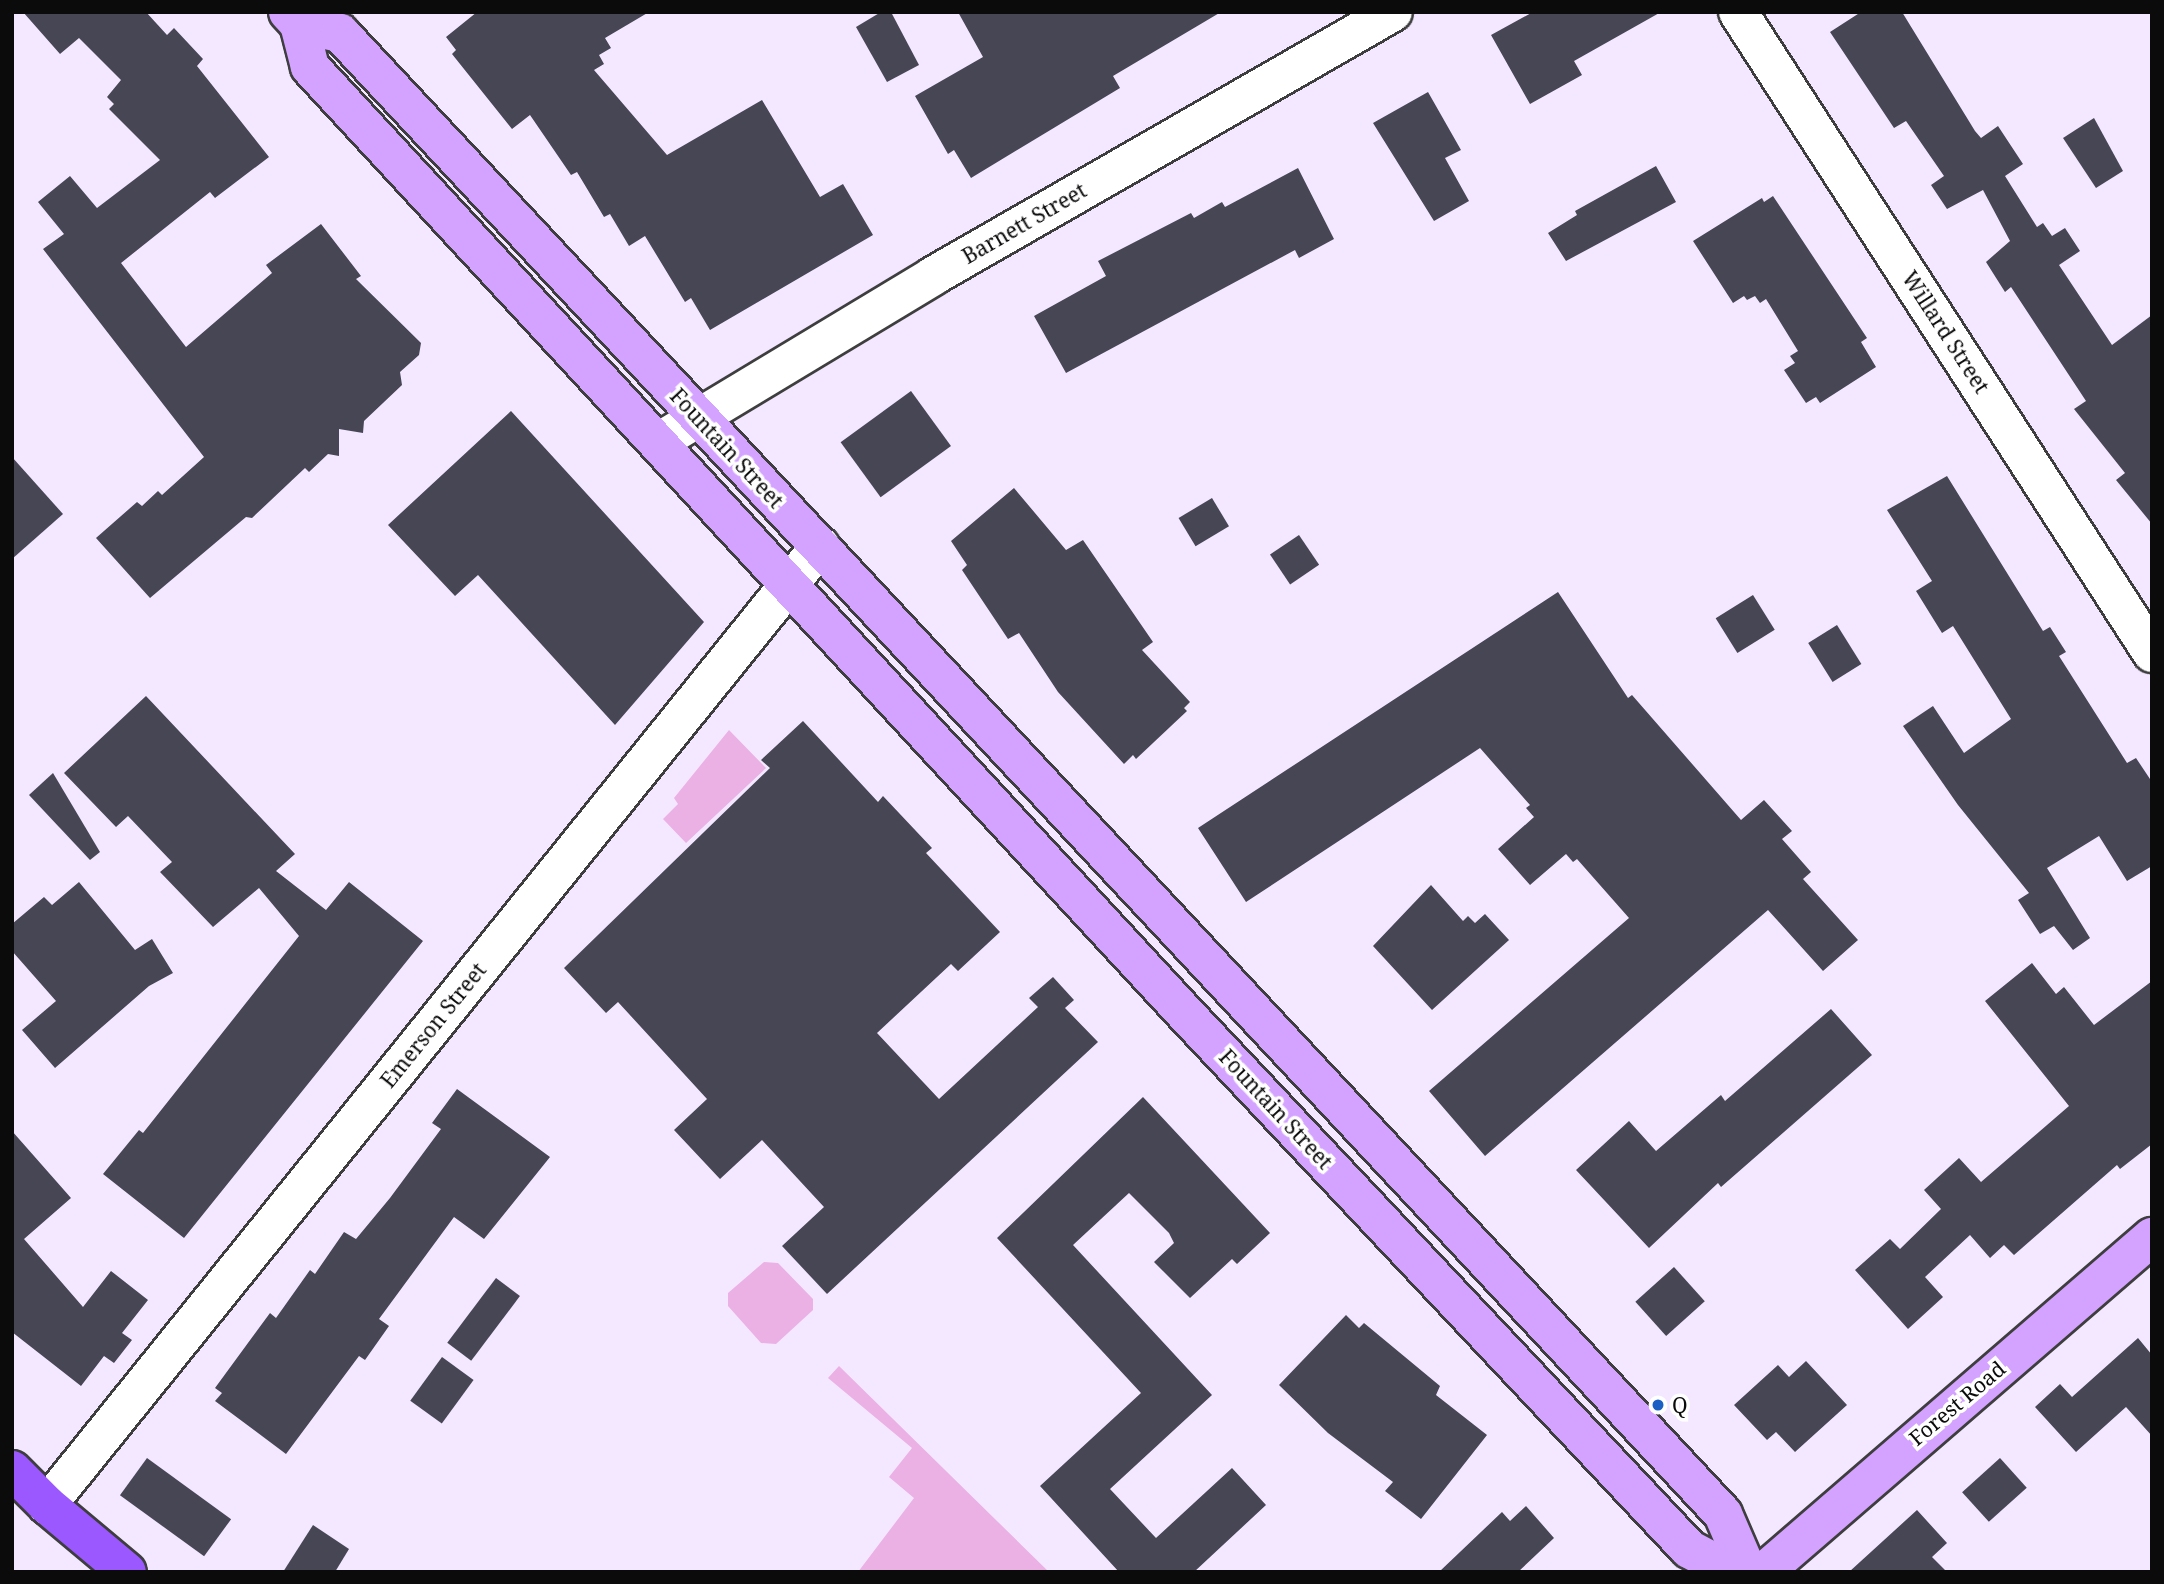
<!DOCTYPE html>
<html>
<head>
<meta charset="utf-8">
<style>
	body { margin:0 }
	#map { position:relative; width:2164px; height:1584px; overflow:hidden; background:#f3e8ff; font-family:"Noto Serif",serif }
	div>[style] { position:absolute }
	.green>* { inset:0; background:#ebb0e4 }
	.building>* { inset:0; background:#474654; transform-origin:0 0 }
	.roads { filter:drop-shadow(2px 0 #3e3e3e) drop-shadow(-2px 0 #3e3e3e) drop-shadow(0 2px #3e3e3e) drop-shadow(0 -2px #3e3e3e) }
	.street>* { height:38px; margin:-19px; padding:0 19px; transform-origin:19px; border-radius:19px; background:#fff }
	.secondary>* { height:38px; margin:-19px; padding:0 19px; transform-origin:19px; border-radius:19px; background:#d4a3ff }
	.primary>* { height:38px; margin:-19px; padding:0 19px; transform-origin:19px; border-radius:19px; background:#9b58ff }
	.dots>* { width:19px; height:19px; translate:-50% -50%; box-sizing:border-box; border:4px solid #fff; border-radius:50% }
	span { translate:-50% -50%; white-space:nowrap; text-align:center; line-height:1.15; -webkit-text-stroke:7px #fff; paint-order:stroke }
	.street-label { font-size:21px; color:#0b0b0b }
	.poi-label { font-size:21px; color:#0b0b0b }
	.left { translate:0 -50%; text-align:left }
	.frame { position:absolute; inset:0; border:14px solid #0b0b0b; pointer-events:none }
</style>
</head>
<body>
<div id="map">
	<div class="green">
		<i style="clip-path:polygon(729px 730px,766px 768px,686px 843px,663px 819px,678px 804px,674px 798px)"></i>
		<i style="clip-path:polygon(764px 1262px,778px 1263px,813px 1299px,813px 1310px,776px 1344px,761px 1343px,728px 1306px,728px 1293px)"></i>
		<i style="clip-path:polygon(839px 1366px,1049px 1572px,858px 1572px,914px 1498px,889px 1477px,912px 1448px,828px 1378px)"></i>
	</div>
	<div class="building">
		<i style="clip-path:polygon(23px 12px,146px 12px,167px 35px,174px 28px,203px 59px,197px 66px,269px 157px,215px 198px,210px 192px,121px 263px,186px 347px,272px 273px,266px 265px,321px 224px,361px 276px,356px 279px,421px 343px,419px 355px,400px 372px,402px 385px,364px 421px,363px 433px,339px 429px,339px 456px,328px 454px,309px 472px,305px 468px,252px 518px,246px 517px,150px 598px,96px 538px,137px 502px,142px 506px,158px 491px,162px 495px,204px 457px,43px 249px,64px 234px,38px 202px,70px 176px,97px 208px,160px 160px,109px 109px,114px 104px,107px 97px,121px 80px,79px 38px,60px 54px)"></i>
		<i style="clip-path:polygon(477px 12px,649px 12px,605px 38px,611px 48px,599px 55px,604px 64px,594px 70px,667px 155px,762px 100px,820px 197px,843px 184px,873px 235px,710px 330px,691px 298px,685px 302px,645px 236px,629px 246px,610px 214px,604px 217px,577px 172px,571px 175px,530px 115px,512px 129px,452px 54px,456px 50px,446px 37px)"></i>
		<i style="clip-path:polygon(881px 12px,891px 12px,919px 65px,887px 82px,856px 27px)"></i>
		<i style="clip-path:polygon(958px 12px,1221px 12px,1113px 76px,1120px 88px,971px 178px,954px 150px,948px 154px,915px 96px,983px 57px)"></i>
		<i style="clip-path:polygon(1533px 12px,1661px 12px,1574px 61px,1582px 75px,1530px 104px,1491px 35px)"></i>
		<i style="clip-path:polygon(1861px 12px,1902px 12px,1975px 131px,1981px 138px,1998px 126px,2023px 164px,2005px 176px,2037px 227px,2043px 223px,2052px 236px,2065px 228px,2080px 251px,2059px 265px,2112px 345px,2152px 315px,2152px 524px,2116px 480px,2125px 473px,2074px 409px,2086px 401px,2011px 287px,2005px 292px,1986px 262px,2010px 241px,1983px 190px,1947px 209px,1931px 185px,1944px 176px,1906px 121px,1894px 128px,1830px 32px)"></i>
		<i style="clip-path:polygon(1428px 92px,1461px 150px,1445px 158px,1469px 201px,1434px 221px,1373px 123px)"></i>
		<i style="clip-path:polygon(2094px 118px,2123px 171px,2096px 188px,2063px 138px)"></i>
		<i style="clip-path:polygon(1656px 166px,1676px 202px,1566px 261px,1548px 233px,1577px 215px,1575px 211px)"></i>
		<i style="clip-path:polygon(1298px 168px,1334px 239px,1299px 258px,1295px 250px,1066px 373px,1034px 316px,1106px 276px,1098px 261px,1191px 213px,1194px 218px,1222px 202px,1225px 207px)"></i>
		<i style="clip-path:polygon(1773px 196px,1867px 338px,1861px 342px,1876px 367px,1820px 403px,1816px 397px,1806px 403px,1784px 370px,1795px 363px,1790px 356px,1798px 351px,1766px 299px,1760px 303px,1755px 296px,1747px 300px,1744px 296px,1733px 303px,1693px 241px,1762px 198px,1764px 202px)"></i>
		<i style="left:911px;top:391px;width:68px;height:87px;rotate:54deg"></i>
		<i style="clip-path:polygon(511px 411px,704px 622px,615px 725px,478px 575px,455px 596px,388px 525px)"></i>
		<i style="clip-path:polygon(12px 457px,63px 514px,12px 559px)"></i>
		<i style="clip-path:polygon(1947px 476px,2043px 631px,2050px 627px,2066px 652px,2059px 656px,2127px 763px,2136px 758px,2152px 782px,2152px 866px,2127px 881px,2099px 836px,2047px 868px,2090px 938px,2073px 950px,2054px 926px,2040px 934px,2018px 900px,2029px 893px,1958px 805px,1903px 726px,1933px 706px,1964px 753px,2011px 719px,1953px 626px,1942px 633px,1916px 591px,1932px 581px,1887px 510px)"></i>
		<i style="clip-path:polygon(1014px 488px,1066px 550px,1083px 540px,1153px 642px,1142px 650px,1190px 702px,1184px 708px,1187px 711px,1136px 759px,1133px 755px,1124px 764px,1058px 692px,1019px 633px,1008px 639px,962px 570px,967px 565px,951px 541px)"></i>
		<i style="left:1212px;top:498px;width:33px;height:39px;rotate:59deg"></i>
		<i style="left:1299px;top:535px;width:36px;height:35px;rotate:56deg"></i>
		<i style="clip-path:polygon(1558px 592px,1628px 698px,1632px 695px,1741px 820px,1764px 800px,1792px 831px,1782px 839px,1811px 872px,1803px 879px,1858px 940px,1823px 971px,1768px 910px,1485px 1156px,1429px 1091px,1629px 918px,1577px 859px,1573px 862px,1566px 854px,1530px 885px,1498px 849px,1534px 817px,1526px 808px,1530px 805px,1480px 748px,1246px 902px,1198px 828px)"></i>
		<i style="left:1753px;top:595px;width:41px;height:44px;rotate:58deg"></i>
		<i style="left:1837px;top:625px;width:46px;height:34px;rotate:58deg"></i>
		<i style="clip-path:polygon(146px 696px,295px 854px,276px 871px,326px 910px,349px 882px,423px 941px,184px 1238px,103px 1174px,139px 1130px,143px 1133px,299px 936px,259px 888px,213px 927px,160px 872px,172px 862px,128px 816px,116px 827px,64px 773px)"></i>
		<i style="clip-path:polygon(803px 721px,878px 802px,883px 796px,932px 848px,926px 853px,1000px 932px,958px 971px,951px 964px,877px 1033px,939px 1099px,1038px 1007px,1029px 998px,1053px 977px,1074px 1000px,1065px 1008px,1098px 1042px,827px 1294px,782px 1246px,824px 1207px,762px 1140px,720px 1179px,674px 1130px,707px 1099px,618px 1002px,606px 1013px,564px 968px,770px 768px,761px 760px)"></i>
		<i style="clip-path:polygon(53px 773px,100px 852px,90px 860px,29px 795px)"></i>
		<i style="clip-path:polygon(79px 882px,135px 950px,152px 939px,173px 973px,149px 986px,55px 1068px,22px 1030px,56px 1001px,12px 951px,12px 924px,44px 897px,52px 905px)"></i>
		<i style="clip-path:polygon(1431px 885px,1463px 921px,1468px 916px,1475px 923px,1485px 914px,1509px 940px,1432px 1010px,1373px 946px)"></i>
		<i style="clip-path:polygon(2032px 963px,2056px 994px,2064px 987px,2094px 1025px,2152px 981px,2152px 1144px,2120px 1169px,2117px 1165px,2014px 1255px,2004px 1245px,1990px 1258px,1970px 1235px,1925px 1277px,1943px 1297px,1908px 1329px,1855px 1270px,1890px 1239px,1900px 1249px,1941px 1209px,1924px 1190px,1959px 1158px,1981px 1182px,2069px 1106px,1985px 1001px)"></i>
		<i style="clip-path:polygon(1831px 1009px,1872px 1055px,1721px 1187px,1718px 1183px,1649px 1248px,1576px 1170px,1629px 1121px,1656px 1151px,1721px 1095px,1725px 1101px)"></i>
		<i style="clip-path:polygon(457px 1089px,550px 1157px,484px 1239px,454px 1217px,379px 1319px,389px 1326px,365px 1360px,359px 1356px,286px 1454px,215px 1401px,222px 1393px,215px 1388px,270px 1313px,276px 1318px,310px 1270px,315px 1274px,344px 1232px,356px 1239px,390px 1198px,441px 1129px,432px 1123px)"></i>
		<i style="clip-path:polygon(1143px 1097px,1270px 1233px,1237px 1264px,1232px 1259px,1190px 1298px,1154px 1262px,1174px 1243px,1169px 1233px,1129px 1193px,1073px 1245px,1212px 1395px,1110px 1489px,1156px 1538px,1232px 1468px,1266px 1505px,1194px 1572px,1119px 1572px,1040px 1486px,1141px 1393px,997px 1238px)"></i>
		<i style="clip-path:polygon(12px 1131px,71px 1198px,24px 1239px,83px 1307px,111px 1271px,148px 1300px,122px 1333px,132px 1340px,114px 1363px,104px 1356px,81px 1386px,12px 1332px)"></i>
		<i style="left:1674px;top:1267px;width:46px;height:52px;rotate:48deg"></i>
		<i style="left:496px;top:1278px;width:30px;height:81px;rotate:37deg"></i>
		<i style="clip-path:polygon(1346px 1315px,1359px 1328px,1364px 1323px,1440px 1386px,1436px 1395px,1487px 1435px,1421px 1519px,1385px 1491px,1393px 1482px,1328px 1433px,1279px 1385px)"></i>
		<i style="clip-path:polygon(2138px 1338px,2152px 1355px,2152px 1436px,2126px 1407px,2076px 1452px,2035px 1407px,2060px 1384px,2072px 1397px)"></i>
		<i style="left:442px;top:1357px;width:39px;height:54px;rotate:36deg"></i>
		<i style="clip-path:polygon(1806px 1361px,1847px 1405px,1795px 1452px,1776px 1432px,1767px 1440px,1734px 1405px,1778px 1365px,1789px 1377px)"></i>
		<i style="left:147px;top:1458px;width:104px;height:46px;rotate:36deg"></i>
		<i style="left:2000px;top:1458px;width:40px;height:51px;rotate:48deg"></i>
		<i style="clip-path:polygon(1526px 1506px,1554px 1538px,1518px 1572px,1439px 1572px,1502px 1512px,1510px 1521px)"></i>
		<i style="clip-path:polygon(1917px 1510px,1947px 1543px,1932px 1557px,1947px 1572px,1849px 1572px)"></i>
		<i style="clip-path:polygon(313px 1525px,349px 1549px,335px 1572px,283px 1572px)"></i>
	</div>
	<div class="roads">
		<div class="street">
			<i style="left:1738px;top:12px;width:763px;rotate:57.14deg"></i>
			<i style="left:660px;top:441px;width:319px;rotate:-31.1deg"></i>
			<i style="left:933px;top:276px;width:530px;rotate:-29.85deg"></i>
			<i style="left:47px;top:1505px;width:1232px;rotate:-51.13deg"></i>
		</div>
		<div class="secondary">
			<i style="left:288px;top:12px;width:16px;rotate:47deg"></i>
			<i style="left:299px;top:24px;width:44px;rotate:75.7deg"></i>
			<i style="left:310px;top:67px;width:1284px;rotate:47.24deg"></i>
			<i style="left:1182px;top:1010px;width:740px;rotate:46.75deg"></i>
			<i style="left:1689px;top:1549px;width:49px;rotate:28.1deg"></i>
			<i style="left:299px;top:24px;width:42px;rotate:12.4deg"></i>
			<i style="left:340px;top:33px;width:2026px;rotate:46.96deg"></i>
			<i style="left:1723px;top:1514px;width:63px;rotate:66.7deg"></i>
			<i style="left:1764px;top:1572px;width:513px;rotate:-40.81deg"></i>
		</div>
		<div class="primary">
			<i style="left:12px;top:1470px;width:49px;rotate:45deg"></i>
			<i style="left:47px;top:1505px;width:104px;rotate:39.9deg"></i>
		</div>
	</div>
	<div class="dots">
		<i style="left:1658px;top:1405px;background:#1a5fc3"></i>
	</div>
	<div class="street-label">
		<span style="left:1024px;top:223px;rotate:-30deg">Barnett Street</span>
		<span style="left:1946px;top:332px;rotate:57deg">Willard Street</span>
		<span style="left:727px;top:448px;rotate:47deg">Fountain Street</span>
		<span style="left:433px;top:1025px;rotate:-51deg">Emerson Street</span>
		<span style="left:1276px;top:1109px;rotate:47deg">Fountain Street</span>
		<span style="left:1957px;top:1403px;rotate:-40deg">Forest Road</span>
	</div>
	<div class="poi-label">
		<span class="left" style="left:1672px;top:1405px">Q</span>
	</div>
	<div class="frame"></div>
</div>
</body>
</html>
